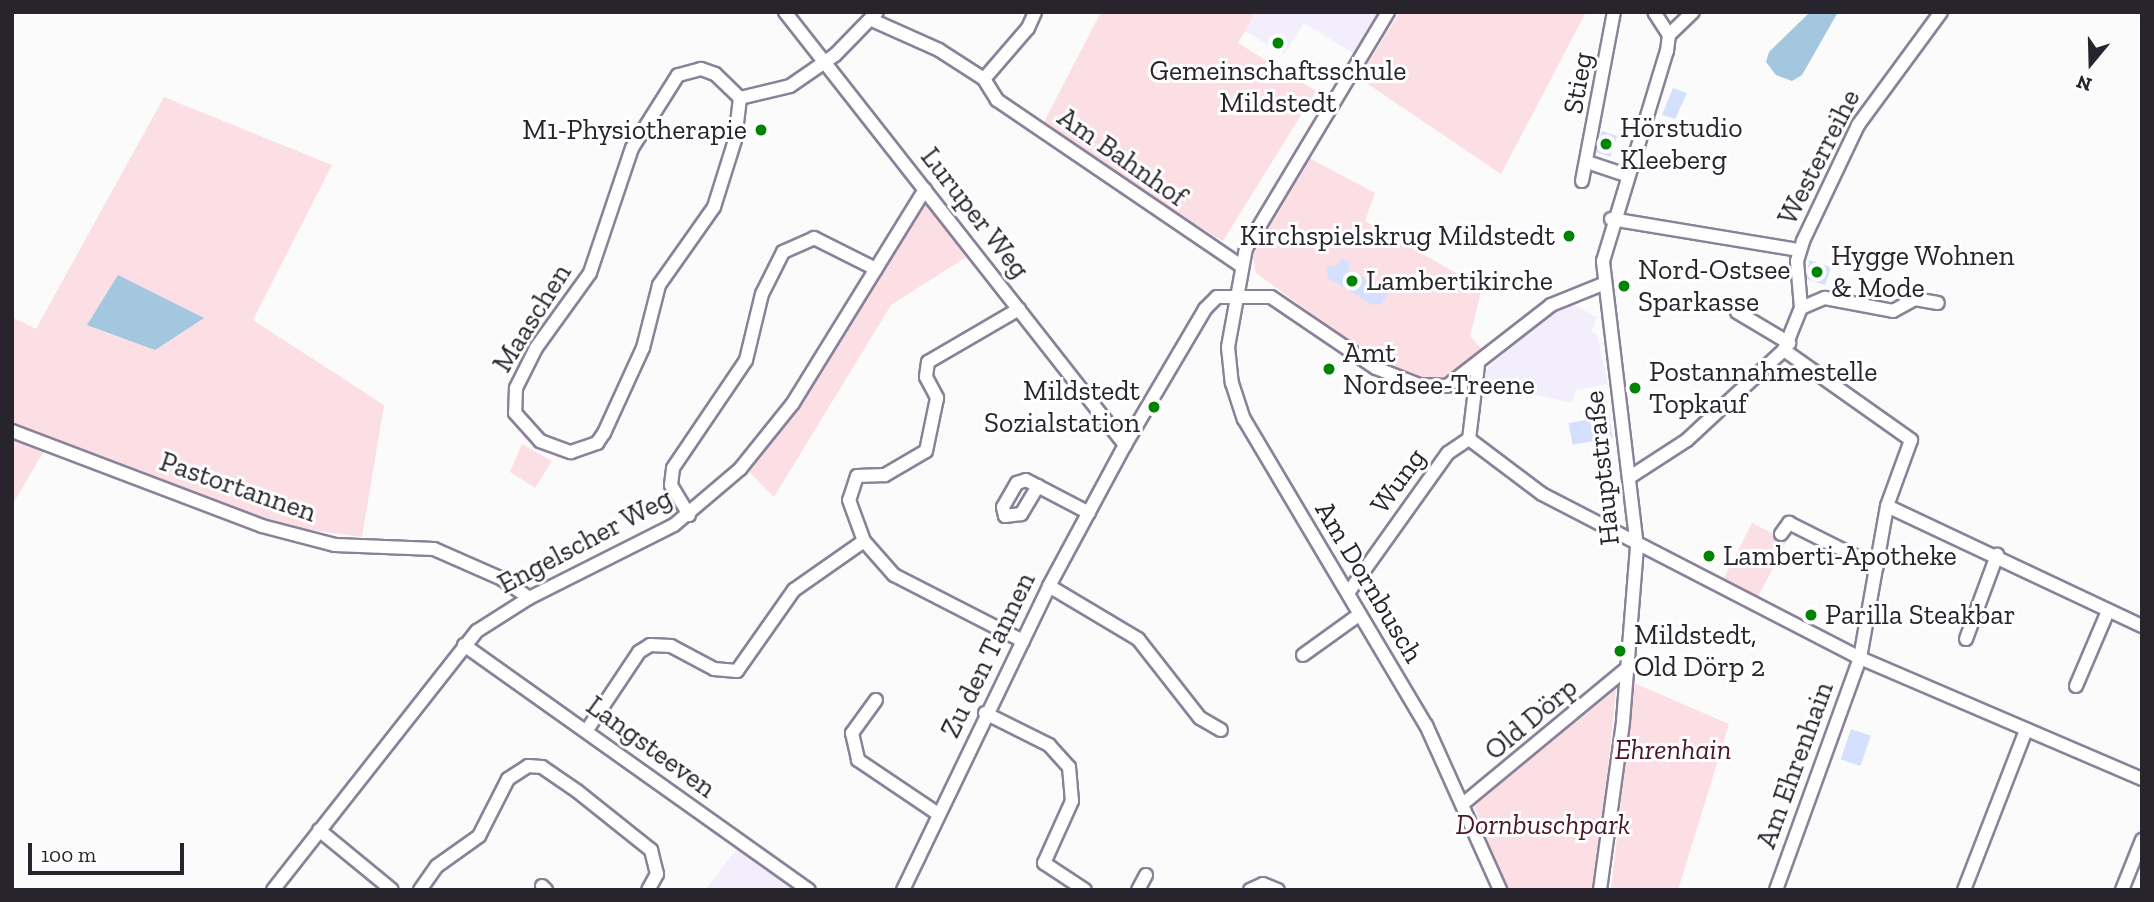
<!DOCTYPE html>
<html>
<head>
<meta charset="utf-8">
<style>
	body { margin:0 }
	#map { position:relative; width:2154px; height:902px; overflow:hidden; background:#fbfbfb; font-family:"Zilla Slab",serif }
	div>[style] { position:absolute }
	.built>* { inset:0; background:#f2eefb }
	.green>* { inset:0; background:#fbdfe5; transform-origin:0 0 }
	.water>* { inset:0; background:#a2c7df }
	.building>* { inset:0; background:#d4e0fd; transform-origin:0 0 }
	.roads { filter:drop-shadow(2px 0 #898299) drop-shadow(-2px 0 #898299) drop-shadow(0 2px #898299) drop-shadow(0 -2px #898299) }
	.minor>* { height:12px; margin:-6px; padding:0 6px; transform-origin:6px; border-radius:6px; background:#fff }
	.dots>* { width:19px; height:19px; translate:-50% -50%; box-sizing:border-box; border:4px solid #fff; border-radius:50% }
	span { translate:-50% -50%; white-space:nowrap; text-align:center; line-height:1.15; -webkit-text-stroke:6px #fff; paint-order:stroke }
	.poi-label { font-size:28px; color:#27242d }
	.left { translate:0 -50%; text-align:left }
	.right { translate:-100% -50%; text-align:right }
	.street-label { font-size:28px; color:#27242d }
	.park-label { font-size:28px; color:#4b1628; font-style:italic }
	.frame { position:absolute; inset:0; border:14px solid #27242d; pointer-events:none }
	.north { position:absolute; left:2056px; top:28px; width:70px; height:70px; -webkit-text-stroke:5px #fff; paint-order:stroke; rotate:199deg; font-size:19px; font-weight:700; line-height:28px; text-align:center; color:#27242d }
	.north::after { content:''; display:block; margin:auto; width:24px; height:32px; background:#27242d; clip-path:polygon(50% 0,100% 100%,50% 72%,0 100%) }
	.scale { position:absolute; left:28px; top:843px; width:156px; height:32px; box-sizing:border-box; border:4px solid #27242d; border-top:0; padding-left:9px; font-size:21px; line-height:24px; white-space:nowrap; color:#27242d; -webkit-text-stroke:5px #fff; paint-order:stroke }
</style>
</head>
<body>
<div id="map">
	<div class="built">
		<i style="clip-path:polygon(1256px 12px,1381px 12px,1354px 54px,1304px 23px,1284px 54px,1245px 31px)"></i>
		<i style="clip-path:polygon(1570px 303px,1597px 317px,1591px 331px,1597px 335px,1608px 384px,1576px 390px,1572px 403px,1483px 382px,1487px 369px,1541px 317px)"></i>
		<i style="clip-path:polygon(738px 848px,796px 890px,705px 890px)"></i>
	</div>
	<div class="green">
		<i style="clip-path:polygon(1101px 12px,1256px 12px,1238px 43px,1316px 91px,1223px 241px,1147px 196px,1044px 122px)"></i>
		<i style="clip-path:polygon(1400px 12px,1586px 12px,1501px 174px,1359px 78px)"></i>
		<i style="clip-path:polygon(164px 97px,332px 165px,253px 320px,384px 405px,362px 537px,269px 524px,50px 441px,12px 505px,12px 317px,36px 329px)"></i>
		<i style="clip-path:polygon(1307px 157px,1375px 193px,1365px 221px,1482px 288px,1470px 336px,1482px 349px,1461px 376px,1440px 384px,1393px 373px,1256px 273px,1252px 253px)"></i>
		<i style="clip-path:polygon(926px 201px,968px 256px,891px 305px,774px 497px,747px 470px,795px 412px)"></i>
		<i style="clip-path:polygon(522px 444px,552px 461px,535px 488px,510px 472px)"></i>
		<i style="left:1752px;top:523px;width:39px;height:67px;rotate:27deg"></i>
		<i style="clip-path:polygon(1634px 683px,1729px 724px,1678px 890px,1611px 890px)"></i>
		<i style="clip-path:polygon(1616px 689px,1596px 890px,1504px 890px,1474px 806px)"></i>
	</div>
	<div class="water">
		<i style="clip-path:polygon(1810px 12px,1838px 12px,1802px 75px,1792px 81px,1776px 75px,1766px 62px,1769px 52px)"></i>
		<i style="clip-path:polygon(118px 275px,204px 318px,155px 350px,87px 325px)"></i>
	</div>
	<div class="building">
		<i style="clip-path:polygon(1673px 88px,1687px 93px,1675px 119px,1662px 115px)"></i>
		<i style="left:1602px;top:131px;width:16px;height:22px;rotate:18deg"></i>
		<i style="clip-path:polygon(1342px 258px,1351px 263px,1348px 269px,1388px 292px,1382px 304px,1373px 305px,1328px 278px,1326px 267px,1338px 265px)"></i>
		<i style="clip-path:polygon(1809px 260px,1831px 267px,1825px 285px,1807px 279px)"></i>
		<i style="left:1609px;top:416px;width:22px;height:41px;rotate:80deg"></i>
		<i style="left:1851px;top:729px;width:21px;height:32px;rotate:19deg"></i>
	</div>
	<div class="roads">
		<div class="minor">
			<i style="left:785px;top:12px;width:551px;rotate:51.86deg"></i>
			<i style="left:1388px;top:12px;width:275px;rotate:121deg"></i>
			<i style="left:1246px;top:248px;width:101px;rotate:100.3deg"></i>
			<i style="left:1228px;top:347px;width:36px;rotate:84deg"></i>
			<i style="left:1232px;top:383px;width:38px;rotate:72deg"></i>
			<i style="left:1244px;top:419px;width:356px;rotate:59.3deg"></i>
			<i style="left:1426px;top:725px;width:181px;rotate:65.8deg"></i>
			<i style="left:872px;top:20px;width:73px;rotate:24.1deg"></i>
			<i style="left:939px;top:50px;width:54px;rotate:32.8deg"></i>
			<i style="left:984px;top:79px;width:67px;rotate:-49.2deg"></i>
			<i style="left:1028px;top:28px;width:17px;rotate:-66deg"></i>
			<i style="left:1669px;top:35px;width:33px;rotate:-44deg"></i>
			<i style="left:984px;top:79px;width:25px;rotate:58deg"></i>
			<i style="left:997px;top:100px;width:294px;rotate:34.2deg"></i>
			<i style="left:740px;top:98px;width:35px;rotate:-136deg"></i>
			<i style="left:715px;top:74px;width:15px;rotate:-160deg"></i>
			<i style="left:701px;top:69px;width:24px;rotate:165deg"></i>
			<i style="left:678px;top:75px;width:86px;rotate:122.2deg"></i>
			<i style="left:632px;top:148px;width:132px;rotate:108.6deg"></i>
			<i style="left:590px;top:273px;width:92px;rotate:125.8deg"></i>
			<i style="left:536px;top:348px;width:45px;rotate:116.6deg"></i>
			<i style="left:516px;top:388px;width:25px;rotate:92deg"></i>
			<i style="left:515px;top:413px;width:38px;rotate:48deg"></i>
			<i style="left:540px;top:441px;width:33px;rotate:20deg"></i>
			<i style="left:571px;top:452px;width:28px;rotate:-19deg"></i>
			<i style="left:597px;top:443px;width:12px;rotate:-55deg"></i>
			<i style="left:604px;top:433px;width:94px;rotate:-65.4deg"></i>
			<i style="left:643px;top:348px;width:65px;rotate:-75.7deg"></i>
			<i style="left:659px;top:285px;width:95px;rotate:-54.8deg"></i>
			<i style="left:714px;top:207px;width:70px;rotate:-72.6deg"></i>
			<i style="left:735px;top:140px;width:42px;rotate:-83.2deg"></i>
			<i style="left:740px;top:98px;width:51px;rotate:-13.5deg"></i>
			<i style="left:790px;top:86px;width:55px;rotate:-34.6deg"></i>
			<i style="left:835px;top:55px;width:60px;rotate:-45.7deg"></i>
			<i style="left:1587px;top:162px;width:41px;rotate:18.4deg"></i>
			<i style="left:1582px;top:181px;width:172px;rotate:-79.3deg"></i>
			<i style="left:1611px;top:219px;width:191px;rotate:9.4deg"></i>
			<i style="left:1801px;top:308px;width:26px;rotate:-23deg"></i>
			<i style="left:1825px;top:298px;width:69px;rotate:10.8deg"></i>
			<i style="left:1893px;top:311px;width:25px;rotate:-29deg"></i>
			<i style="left:1915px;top:299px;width:23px;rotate:10deg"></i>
			<i style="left:1019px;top:309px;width:105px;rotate:149.8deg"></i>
			<i style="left:928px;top:362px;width:15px;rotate:98deg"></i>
			<i style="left:926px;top:377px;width:24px;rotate:62deg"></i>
			<i style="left:937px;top:398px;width:54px;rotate:101.7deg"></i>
			<i style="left:926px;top:451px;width:48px;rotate:149.7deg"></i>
			<i style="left:885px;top:475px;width:28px;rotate:178deg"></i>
			<i style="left:857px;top:476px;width:25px;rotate:108deg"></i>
			<i style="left:849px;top:500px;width:44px;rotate:69.9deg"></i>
			<i style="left:864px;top:541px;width:45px;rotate:48.6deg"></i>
			<i style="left:894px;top:575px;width:145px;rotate:27.1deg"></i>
			<i style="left:1737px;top:312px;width:61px;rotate:30.8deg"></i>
			<i style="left:1478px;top:365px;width:75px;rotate:96.9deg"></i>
			<i style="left:1469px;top:439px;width:91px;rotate:37deg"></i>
			<i style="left:1542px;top:494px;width:358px;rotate:27.3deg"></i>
			<i style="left:1860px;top:658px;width:307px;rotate:23.2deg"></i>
			<i style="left:12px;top:431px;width:267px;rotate:20.8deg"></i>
			<i style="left:262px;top:526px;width:75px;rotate:14.6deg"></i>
			<i style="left:335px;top:545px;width:99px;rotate:2.3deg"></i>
			<i style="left:434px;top:549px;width:74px;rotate:23.8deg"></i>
			<i style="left:502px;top:579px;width:33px;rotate:35deg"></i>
			<i style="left:1630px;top:477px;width:68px;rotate:-33deg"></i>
			<i style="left:1687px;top:440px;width:132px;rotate:-42.9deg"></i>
			<i style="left:1784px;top:350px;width:45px;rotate:-68deg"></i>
			<i style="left:1801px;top:308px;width:47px;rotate:-94.9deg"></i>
			<i style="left:1797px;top:261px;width:21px;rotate:-73deg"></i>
			<i style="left:1803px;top:241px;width:128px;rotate:-64.6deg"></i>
			<i style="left:1858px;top:125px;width:140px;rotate:-53.7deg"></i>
			<i style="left:1038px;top:486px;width:33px;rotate:121deg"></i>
			<i style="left:1021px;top:514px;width:16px;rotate:173deg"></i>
			<i style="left:1005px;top:516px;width:9px;rotate:-103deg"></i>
			<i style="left:1003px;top:507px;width:28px;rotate:-60deg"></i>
			<i style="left:1017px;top:483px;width:9px;rotate:-18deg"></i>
			<i style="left:1026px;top:480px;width:71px;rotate:27.6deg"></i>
			<i style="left:1887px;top:506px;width:282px;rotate:25.2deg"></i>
			<i style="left:689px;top:515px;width:35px;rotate:-121deg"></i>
			<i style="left:671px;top:485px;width:17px;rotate:-83deg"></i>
			<i style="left:673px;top:468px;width:130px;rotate:-55.9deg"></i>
			<i style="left:746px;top:360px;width:68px;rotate:-76.4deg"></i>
			<i style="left:762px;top:294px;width:47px;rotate:-63.4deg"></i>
			<i style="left:783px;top:252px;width:34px;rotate:-24deg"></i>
			<i style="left:814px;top:238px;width:69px;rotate:26.6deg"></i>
			<i style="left:1781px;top:534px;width:14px;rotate:-54deg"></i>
			<i style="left:1789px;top:523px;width:98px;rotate:26.6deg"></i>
			<i style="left:1049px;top:586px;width:104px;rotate:30.8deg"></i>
			<i style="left:1138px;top:639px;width:100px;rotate:51.9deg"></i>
			<i style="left:1200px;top:718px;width:24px;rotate:30deg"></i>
			<i style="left:1348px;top:593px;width:172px;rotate:-54.5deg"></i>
			<i style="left:1448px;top:453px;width:25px;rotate:-34deg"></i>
			<i style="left:1966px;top:639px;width:90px;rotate:-69.7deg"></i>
			<i style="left:464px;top:645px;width:423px;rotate:35.4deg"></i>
			<i style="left:1303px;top:655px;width:70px;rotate:-35.7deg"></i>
			<i style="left:2076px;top:686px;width:82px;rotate:-66.9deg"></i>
			<i style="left:876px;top:700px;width:41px;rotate:126deg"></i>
			<i style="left:852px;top:733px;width:28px;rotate:77deg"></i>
			<i style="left:858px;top:760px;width:97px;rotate:34deg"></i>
			<i style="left:985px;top:713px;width:72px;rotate:26.6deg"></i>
			<i style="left:1049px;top:745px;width:30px;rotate:48deg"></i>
			<i style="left:1069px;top:767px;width:34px;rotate:85deg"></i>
			<i style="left:1072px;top:801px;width:68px;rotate:114.3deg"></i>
			<i style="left:1044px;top:863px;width:49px;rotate:33.4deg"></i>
			<i style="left:587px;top:730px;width:94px;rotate:-56.3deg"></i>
			<i style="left:639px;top:652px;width:13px;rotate:-32deg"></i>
			<i style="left:650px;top:645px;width:21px;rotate:3deg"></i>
			<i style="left:671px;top:646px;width:49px;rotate:28.1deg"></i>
			<i style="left:714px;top:669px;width:23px;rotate:5deg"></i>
			<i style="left:737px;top:671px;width:99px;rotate:-54.9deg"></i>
			<i style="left:794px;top:590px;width:85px;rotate:-35deg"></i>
			<i style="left:1464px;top:803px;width:210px;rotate:-39.6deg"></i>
			<i style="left:319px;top:830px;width:94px;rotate:39.4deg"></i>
			<i style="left:542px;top:886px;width:6px;rotate:45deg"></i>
			<i style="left:273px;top:890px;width:330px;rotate:-51.8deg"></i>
			<i style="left:477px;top:631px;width:62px;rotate:-32.4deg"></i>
			<i style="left:529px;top:598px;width:162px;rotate:-26.7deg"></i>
			<i style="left:674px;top:525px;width:87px;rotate:-40.3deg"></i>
			<i style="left:740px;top:469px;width:85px;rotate:-51.2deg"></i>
			<i style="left:793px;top:403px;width:251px;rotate:-58.3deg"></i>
			<i style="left:420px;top:890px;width:29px;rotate:-55deg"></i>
			<i style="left:437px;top:866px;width:52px;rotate:-35.5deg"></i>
			<i style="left:479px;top:836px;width:64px;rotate:-63deg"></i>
			<i style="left:508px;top:779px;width:24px;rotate:-33deg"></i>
			<i style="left:528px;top:766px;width:14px;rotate:4deg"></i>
			<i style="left:542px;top:767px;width:42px;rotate:34.4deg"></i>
			<i style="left:577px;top:791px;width:95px;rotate:38.6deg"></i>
			<i style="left:651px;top:850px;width:25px;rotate:76deg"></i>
			<i style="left:657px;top:874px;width:18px;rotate:119deg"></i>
			<i style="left:903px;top:890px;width:337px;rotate:-64.3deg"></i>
			<i style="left:1049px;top:586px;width:160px;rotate:-61.7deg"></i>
			<i style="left:1125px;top:445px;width:158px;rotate:-59.5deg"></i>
			<i style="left:1205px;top:309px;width:17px;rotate:-45deg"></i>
			<i style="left:1217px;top:297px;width:54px"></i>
			<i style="left:1271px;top:297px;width:127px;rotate:34.1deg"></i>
			<i style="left:1376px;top:368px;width:46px;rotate:21.6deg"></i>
			<i style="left:1419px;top:385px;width:28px;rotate:2deg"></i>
			<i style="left:1447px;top:386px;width:132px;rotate:-37.9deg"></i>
			<i style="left:1551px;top:305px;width:56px;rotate:-22deg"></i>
			<i style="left:1138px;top:890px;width:17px;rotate:-62deg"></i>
			<i style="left:1250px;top:890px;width:14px;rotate:-25deg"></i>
			<i style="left:1263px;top:884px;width:16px;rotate:22deg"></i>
			<i style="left:1600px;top:890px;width:171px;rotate:-82.2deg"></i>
			<i style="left:1623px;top:721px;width:175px;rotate:-85.4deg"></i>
			<i style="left:1637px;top:547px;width:288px;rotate:-96.8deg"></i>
			<i style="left:1603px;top:261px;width:220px;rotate:-73.1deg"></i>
			<i style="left:1667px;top:51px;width:16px;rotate:-83deg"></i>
			<i style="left:1669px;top:35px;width:27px;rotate:-123deg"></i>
			<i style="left:1776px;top:890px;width:247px;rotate:-70.1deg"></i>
			<i style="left:1860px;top:658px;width:154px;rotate:-79.9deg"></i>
			<i style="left:1887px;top:506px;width:70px;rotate:-70deg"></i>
			<i style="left:1911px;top:440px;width:156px;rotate:-144.7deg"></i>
			<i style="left:1964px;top:890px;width:172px;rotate:-68.8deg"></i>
			<i style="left:2122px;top:890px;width:54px;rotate:-68.2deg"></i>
		</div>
	</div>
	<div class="dots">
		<i style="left:1278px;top:43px;background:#008404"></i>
		<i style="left:761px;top:130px;background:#008404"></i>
		<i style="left:1606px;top:144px;background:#008404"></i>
		<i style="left:1569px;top:236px;background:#008404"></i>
		<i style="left:1817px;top:272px;background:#008404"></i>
		<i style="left:1352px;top:281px;background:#008404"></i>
		<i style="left:1624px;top:286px;background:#008404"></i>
		<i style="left:1329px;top:369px;background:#008404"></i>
		<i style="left:1635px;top:388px;background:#008404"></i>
		<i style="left:1154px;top:407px;background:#008404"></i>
		<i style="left:1709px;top:556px;background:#008404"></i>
		<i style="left:1811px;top:615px;background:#008404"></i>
		<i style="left:1620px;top:651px;background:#008404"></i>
	</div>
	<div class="poi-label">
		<span style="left:1278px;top:87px">Gemeinschaftsschule<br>Mildstedt</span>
		<span class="left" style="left:1620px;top:144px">Hörstudio<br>Kleeberg</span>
		<span class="right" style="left:747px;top:130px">M1-Physiotherapie</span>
		<span class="right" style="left:1555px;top:236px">Kirchspielskrug Mildstedt</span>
		<span class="left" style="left:1831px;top:272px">Hygge Wohnen<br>&amp; Mode</span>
		<span class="left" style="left:1638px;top:286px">Nord-Ostsee<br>Sparkasse</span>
		<span class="left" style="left:1366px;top:281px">Lambertikirche</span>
		<span class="left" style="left:1343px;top:369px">Amt<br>Nordsee-Treene</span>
		<span class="left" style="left:1649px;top:388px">Postannahmestelle<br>Topkauf</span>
		<span class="right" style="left:1140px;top:407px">Mildstedt<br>Sozialstation</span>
		<span class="left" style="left:1723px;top:556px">Lamberti-Apotheke</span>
		<span class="left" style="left:1825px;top:615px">Parilla Steakbar</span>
		<span class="left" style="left:1634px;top:651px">Mildstedt,<br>Old Dörp 2</span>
	</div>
	<div class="street-label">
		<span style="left:1578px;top:83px;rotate:-80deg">Stieg</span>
		<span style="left:1122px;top:157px;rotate:35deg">Am Bahnhof</span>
		<span style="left:1819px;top:157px;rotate:-63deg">Westerreihe</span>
		<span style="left:975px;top:213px;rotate:52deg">Luruper Weg</span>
		<span style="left:532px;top:318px;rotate:-58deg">Maaschen</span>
		<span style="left:1602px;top:468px;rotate:-96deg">Hauptstraße</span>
		<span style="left:1398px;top:481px;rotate:-54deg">Wung</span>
		<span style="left:238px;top:487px;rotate:19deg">Pastortannen</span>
		<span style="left:585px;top:541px;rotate:-28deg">Engelscher Weg</span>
		<span style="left:1369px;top:582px;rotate:59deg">Am Dornbusch</span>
		<span style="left:988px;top:655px;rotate:-64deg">Zu den Tannen</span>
		<span style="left:1531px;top:719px;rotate:-40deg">Old Dörp</span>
		<span style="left:651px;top:747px;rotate:36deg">Langsteeven</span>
		<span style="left:1795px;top:765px;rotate:-70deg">Am Ehrenhain</span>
	</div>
	<div class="park-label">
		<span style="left:1673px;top:750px">Ehrenhain</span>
		<span style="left:1543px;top:825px">Dornbuschpark</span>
	</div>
	<div class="frame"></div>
	<div class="north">N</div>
	<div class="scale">100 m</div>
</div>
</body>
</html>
